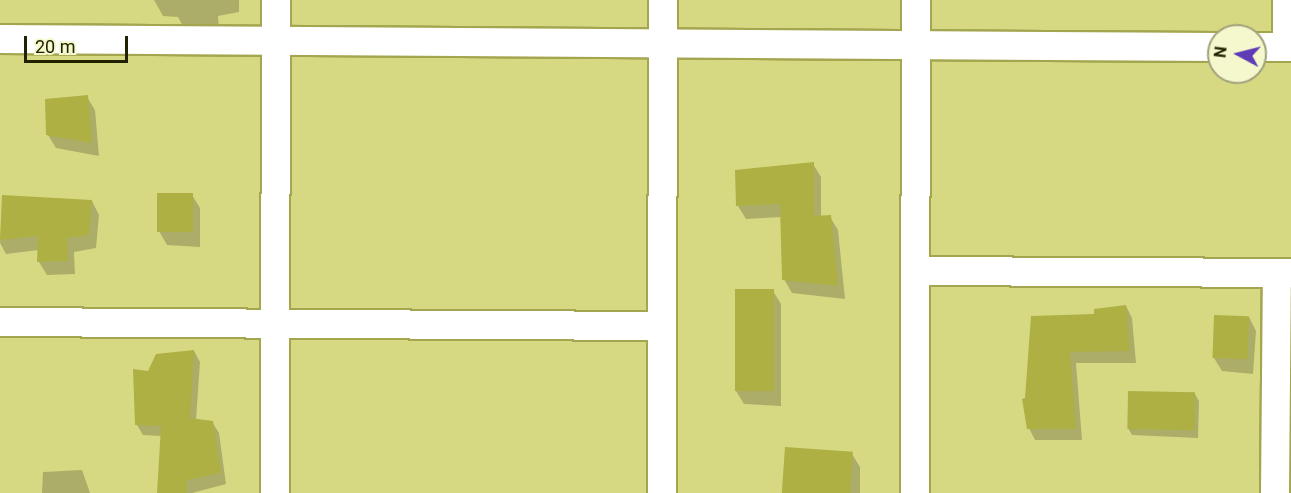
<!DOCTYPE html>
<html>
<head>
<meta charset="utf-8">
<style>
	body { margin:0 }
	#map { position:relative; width:1291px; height:493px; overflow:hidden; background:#d7d982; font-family:Roboto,sans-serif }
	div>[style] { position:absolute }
	.shadow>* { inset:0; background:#0003 }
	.building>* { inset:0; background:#aeb044; transform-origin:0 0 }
	.roads { filter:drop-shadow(2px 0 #a3a54f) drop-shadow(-2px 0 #a3a54f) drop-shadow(0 2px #a3a54f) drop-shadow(0 -2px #a3a54f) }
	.street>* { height:28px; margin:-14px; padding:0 14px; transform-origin:14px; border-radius:14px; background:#fff }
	span { translate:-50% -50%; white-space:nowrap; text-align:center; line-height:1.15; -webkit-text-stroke:4.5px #f5f8cd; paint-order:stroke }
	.north { position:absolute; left:1207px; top:24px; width:60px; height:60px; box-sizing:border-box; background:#f5f8cd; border:2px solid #a1a27b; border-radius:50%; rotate:277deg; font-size:16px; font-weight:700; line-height:24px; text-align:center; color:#220 }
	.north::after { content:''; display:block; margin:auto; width:21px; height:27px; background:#5d3cb5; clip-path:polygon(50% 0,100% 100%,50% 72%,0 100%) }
	.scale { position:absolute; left:24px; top:36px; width:104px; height:27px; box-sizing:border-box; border:3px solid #220; border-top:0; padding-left:8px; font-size:18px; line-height:21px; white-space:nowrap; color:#220; -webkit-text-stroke:4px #f5f8cd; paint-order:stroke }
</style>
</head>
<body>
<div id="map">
	<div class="shadow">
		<i style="clip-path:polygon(154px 0,239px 0,239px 12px,218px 16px,219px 30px,185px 30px,178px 17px,163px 16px)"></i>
		<i style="clip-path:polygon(87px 97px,95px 110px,99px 156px,56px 148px,48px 135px)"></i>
		<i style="clip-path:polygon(813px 164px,821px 177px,821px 217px,830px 217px,838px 230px,845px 299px,792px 293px,784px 279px,782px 217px,746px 219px,738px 206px)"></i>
		<i style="clip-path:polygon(192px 195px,200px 208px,200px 247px,167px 245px,159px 231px)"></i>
		<i style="clip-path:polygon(3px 197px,92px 201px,99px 215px,96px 248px,74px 252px,75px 274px,47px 275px,39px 262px,39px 250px,6px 254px,0 243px)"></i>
		<i style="clip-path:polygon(773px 291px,781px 304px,781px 406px,744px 404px,736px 391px)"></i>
		<i style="clip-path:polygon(1126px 306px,1132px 318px,1136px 363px,1076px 363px,1082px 440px,1035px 440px,1029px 428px,1027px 399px,1096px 315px)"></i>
		<i style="clip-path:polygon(1249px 317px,1256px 331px,1253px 374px,1222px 371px,1214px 358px)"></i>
		<i style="clip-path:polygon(194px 351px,200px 362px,196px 420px,212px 422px,219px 433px,226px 484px,192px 493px,159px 493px,162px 436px,143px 435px,137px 425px,149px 373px)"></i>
		<i style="clip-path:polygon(1195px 394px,1199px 401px,1198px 438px,1132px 435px,1128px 428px)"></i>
		<i style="clip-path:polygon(852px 454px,860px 467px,860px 493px,785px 493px)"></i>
		<i style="clip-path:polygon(82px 470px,90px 493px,42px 493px,43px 472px)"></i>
	</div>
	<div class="building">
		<i style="clip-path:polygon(88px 95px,92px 143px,46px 135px,45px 99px)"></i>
		<i style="clip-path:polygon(814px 162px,814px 216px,831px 215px,838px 286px,782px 280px,780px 204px,736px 206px,735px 170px)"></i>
		<i style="left:157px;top:193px;width:36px;height:39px"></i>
		<i style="clip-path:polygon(2px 195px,92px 200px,89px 235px,67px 238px,68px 261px,37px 262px,38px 236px,0 240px)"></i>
		<i style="left:735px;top:289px;width:39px;height:102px"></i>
		<i style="clip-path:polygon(1126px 305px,1130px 351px,1070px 352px,1076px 429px,1027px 429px,1022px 399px,1025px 398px,1031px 316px,1094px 314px,1094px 309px)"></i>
		<i style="left:1214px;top:315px;width:35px;height:43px;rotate:2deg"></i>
		<i style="clip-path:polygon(194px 350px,190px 418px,213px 421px,221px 473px,187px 480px,187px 493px,157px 493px,161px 426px,135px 425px,133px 369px,148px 371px,156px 354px)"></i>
		<i style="left:1128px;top:391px;width:67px;height:38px;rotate:1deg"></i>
		<i style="left:785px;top:447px;width:68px;height:46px;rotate:4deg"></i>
	</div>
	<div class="roads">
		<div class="street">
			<i style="left:1287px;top:0;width:47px;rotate:90deg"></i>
			<i style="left:0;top:39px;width:1219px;rotate:0.38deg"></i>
			<i style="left:1255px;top:47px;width:36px"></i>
			<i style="left:915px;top:271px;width:376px;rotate:0.3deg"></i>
			<i style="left:0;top:322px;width:662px;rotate:0.35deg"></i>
			<i style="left:275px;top:493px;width:493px;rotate:-89.9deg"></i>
			<i style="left:662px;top:493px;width:493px;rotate:-89.9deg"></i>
			<i style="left:915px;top:493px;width:493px;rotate:-89.9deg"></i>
			<i style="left:1275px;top:493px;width:220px;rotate:-89.5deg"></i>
		</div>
	</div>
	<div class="north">N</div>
	<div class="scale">20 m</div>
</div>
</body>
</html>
